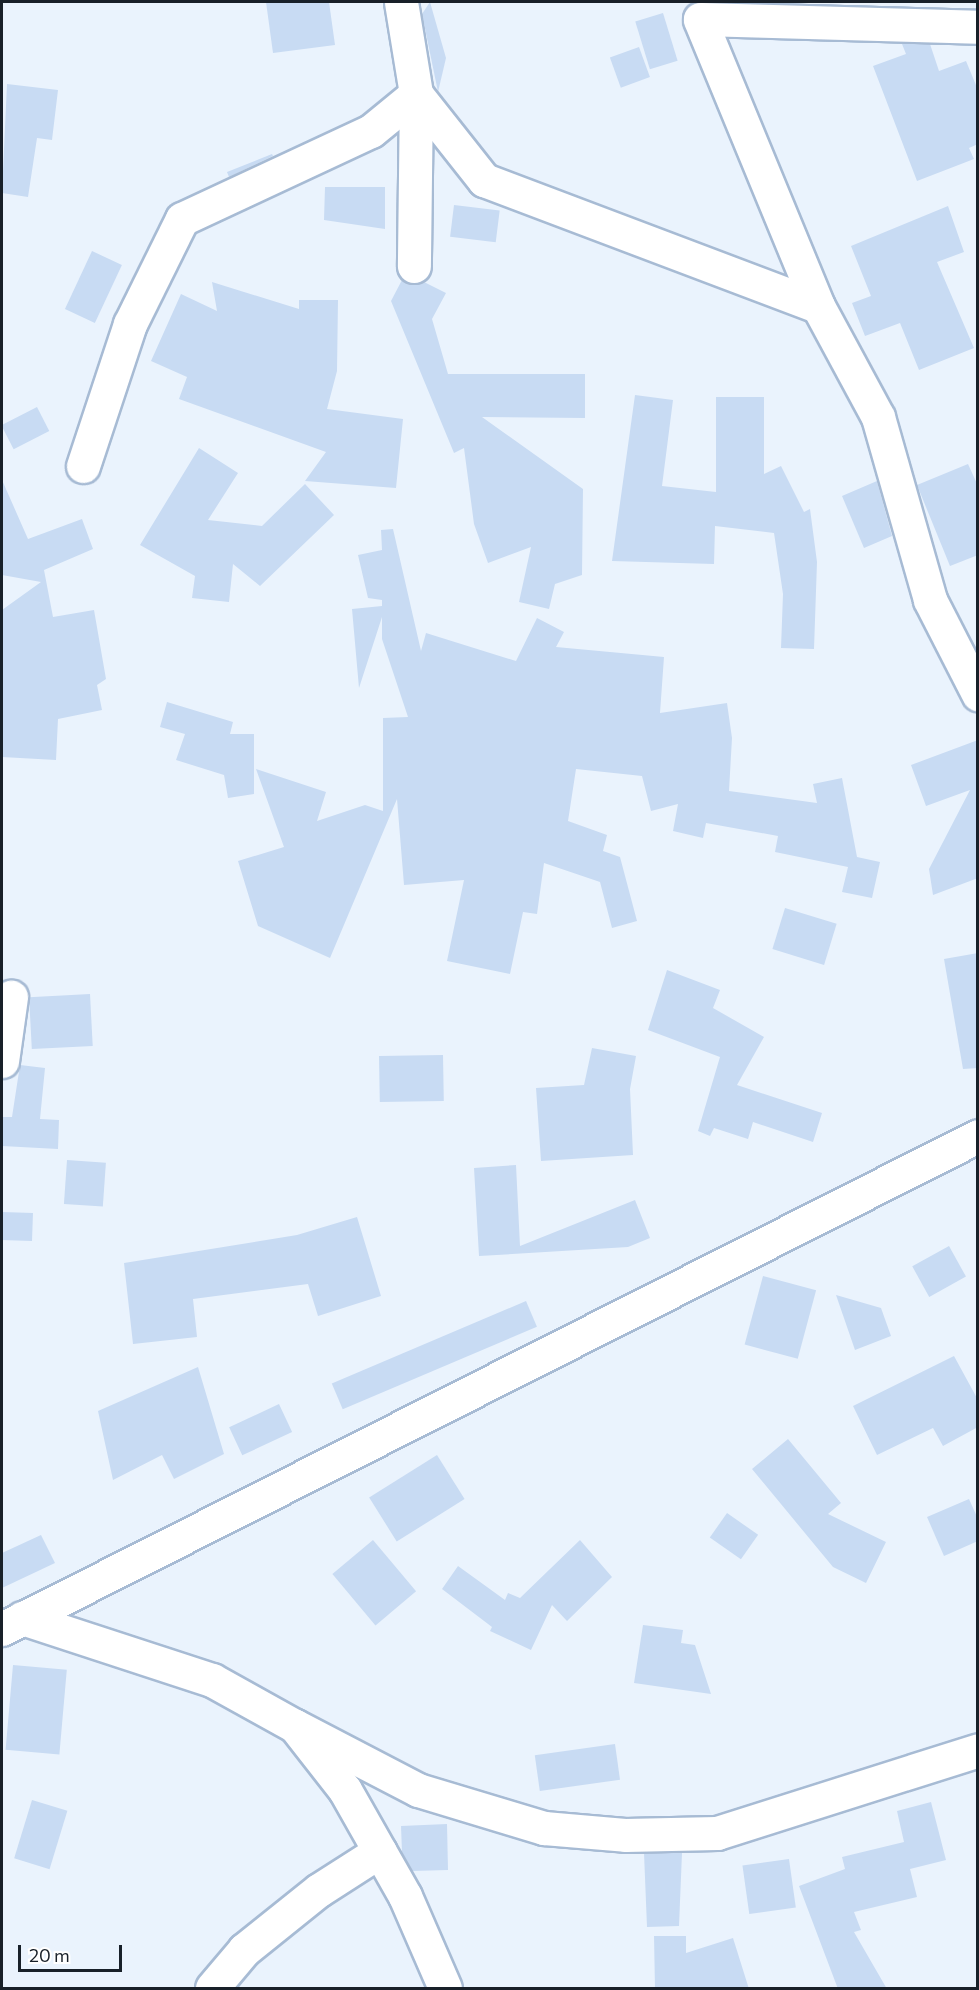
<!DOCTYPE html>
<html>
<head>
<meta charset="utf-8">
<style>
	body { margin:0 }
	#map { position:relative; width:979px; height:1990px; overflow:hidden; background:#eaf3fd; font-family:Commissioner,sans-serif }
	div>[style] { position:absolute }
	.building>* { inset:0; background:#c8dbf3; transform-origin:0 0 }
	.roads { filter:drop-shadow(2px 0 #a7bbd4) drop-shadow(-2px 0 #a7bbd4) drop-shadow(0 2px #a7bbd4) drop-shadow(0 -2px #a7bbd4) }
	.minor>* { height:33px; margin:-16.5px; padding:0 16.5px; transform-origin:16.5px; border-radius:16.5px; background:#fff }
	span { translate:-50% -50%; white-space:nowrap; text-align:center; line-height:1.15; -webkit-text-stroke:4.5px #fff; paint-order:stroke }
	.frame { position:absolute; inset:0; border:3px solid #182029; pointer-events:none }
	.scale { position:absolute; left:18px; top:1945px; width:104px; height:27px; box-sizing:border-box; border:3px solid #182029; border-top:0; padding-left:8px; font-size:18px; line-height:21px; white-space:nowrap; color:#182029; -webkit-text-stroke:4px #fff; paint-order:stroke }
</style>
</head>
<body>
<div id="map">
	<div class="building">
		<i style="clip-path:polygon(266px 2px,329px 2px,335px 45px,273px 53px)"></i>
		<i style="clip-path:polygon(430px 2px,446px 58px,438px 92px,422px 14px)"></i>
		<i style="left:663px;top:13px;width:50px;height:29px;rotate:73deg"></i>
		<i style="clip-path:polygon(902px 44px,930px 44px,939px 71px,966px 61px,978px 90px,978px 144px,969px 148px,974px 159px,917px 181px,873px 66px,906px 54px)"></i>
		<i style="left:639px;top:47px;width:32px;height:31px;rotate:70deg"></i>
		<i style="clip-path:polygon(7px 84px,58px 90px,52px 140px,37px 138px,28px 197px,2px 193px)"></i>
		<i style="clip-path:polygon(272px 154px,273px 156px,229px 177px,227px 172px)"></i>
		<i style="clip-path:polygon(325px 187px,385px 187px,385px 229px,324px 220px)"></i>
		<i style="left:454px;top:205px;width:46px;height:32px;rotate:7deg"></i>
		<i style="clip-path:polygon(948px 206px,964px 252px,937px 262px,974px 348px,919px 370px,900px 323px,865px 336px,852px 303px,871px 296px,851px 246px)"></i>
		<i style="left:92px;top:251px;width:33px;height:64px;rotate:25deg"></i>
		<i style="clip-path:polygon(402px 280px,424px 282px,446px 293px,432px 319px,448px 374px,585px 374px,585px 418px,482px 417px,583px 489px,582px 575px,555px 584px,549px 609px,519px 602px,531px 547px,488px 563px,474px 524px,464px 448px,454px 453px,391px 301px)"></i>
		<i style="clip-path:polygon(212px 282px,299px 309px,299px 300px,338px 300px,337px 371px,327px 409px,403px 419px,396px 488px,305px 481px,326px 452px,179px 399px,187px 377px,151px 361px,181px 294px,217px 311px)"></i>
		<i style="clip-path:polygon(635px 395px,673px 400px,662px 486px,716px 492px,716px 397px,764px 397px,764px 474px,781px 466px,804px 512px,810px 509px,817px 562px,814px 649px,781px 648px,783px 594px,774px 533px,715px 526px,714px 564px,612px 561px)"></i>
		<i style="left:37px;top:407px;width:27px;height:40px;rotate:63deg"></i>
		<i style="clip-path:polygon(199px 448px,238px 473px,208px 520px,262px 526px,305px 484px,334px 515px,260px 586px,233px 564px,229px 602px,192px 598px,195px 576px,140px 545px)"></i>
		<i style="clip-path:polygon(968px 464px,978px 486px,978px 555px,950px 566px,917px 485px)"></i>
		<i style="clip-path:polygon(2px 480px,28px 539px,82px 519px,93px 549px,44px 570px,53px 617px,94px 610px,106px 679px,97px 685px,102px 710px,58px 719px,56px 760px,2px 757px,2px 610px,41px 582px,2px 575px)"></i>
		<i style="clip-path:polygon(877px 481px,892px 536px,864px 548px,842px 496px)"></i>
		<i style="clip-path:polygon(393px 529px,421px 651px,426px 633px,516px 661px,537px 618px,564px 632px,556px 647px,664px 657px,660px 713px,727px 703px,732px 738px,729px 791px,817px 803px,813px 784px,842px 778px,857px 857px,880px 862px,872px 898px,842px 892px,848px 867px,775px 852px,778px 836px,706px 823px,703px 838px,673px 831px,678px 804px,651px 811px,642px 776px,576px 769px,568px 821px,607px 835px,603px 851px,620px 857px,637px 921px,612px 928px,600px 882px,544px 863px,537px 914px,523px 912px,510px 974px,447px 961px,464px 880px,404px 885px,397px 799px,330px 958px,258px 926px,238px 861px,284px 847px,256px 769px,326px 792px,317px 821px,365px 805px,383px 811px,383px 718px,408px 717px,382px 639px,382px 617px,359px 688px,352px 609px,382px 606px,382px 600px,368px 598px,358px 555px,382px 550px,381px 530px)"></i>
		<i style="clip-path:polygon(167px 702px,233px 722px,230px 734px,254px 734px,254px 794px,228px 798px,224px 775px,176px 760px,185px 734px,160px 727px)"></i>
		<i style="clip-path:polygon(978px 740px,978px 878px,933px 895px,929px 869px,970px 790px,926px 806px,911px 765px)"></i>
		<i style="left:785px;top:908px;width:54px;height:43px;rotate:17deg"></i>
		<i style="clip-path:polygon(978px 953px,978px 1068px,963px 1069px,944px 959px)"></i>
		<i style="clip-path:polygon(667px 970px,720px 990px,713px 1008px,764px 1037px,737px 1085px,822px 1113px,813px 1142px,753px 1122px,748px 1139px,714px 1128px,710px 1136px,698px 1131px,720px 1057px,648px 1030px)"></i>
		<i style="left:90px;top:994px;width:52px;height:61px;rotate:87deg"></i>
		<i style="clip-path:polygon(592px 1048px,636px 1056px,630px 1089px,633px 1155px,541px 1161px,536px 1088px,584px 1085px)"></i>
		<i style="left:443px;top:1055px;width:46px;height:64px;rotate:89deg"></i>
		<i style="clip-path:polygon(20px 1065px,45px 1068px,40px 1119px,59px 1120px,58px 1149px,2px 1146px,2px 1117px,12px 1117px)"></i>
		<i style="left:67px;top:1160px;width:39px;height:44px;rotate:4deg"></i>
		<i style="clip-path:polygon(516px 1165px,520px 1246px,635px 1200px,650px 1238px,628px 1247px,479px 1256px,474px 1168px)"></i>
		<i style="left:2px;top:1212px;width:31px;height:28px;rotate:2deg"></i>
		<i style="clip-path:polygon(357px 1217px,381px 1296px,318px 1316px,308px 1284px,193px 1299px,197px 1337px,133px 1344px,124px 1263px,297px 1235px)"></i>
		<i style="left:949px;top:1246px;width:35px;height:42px;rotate:61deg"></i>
		<i style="left:763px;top:1276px;width:55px;height:71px;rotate:15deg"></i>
		<i style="clip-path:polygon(836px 1295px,881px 1308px,891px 1336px,855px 1350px)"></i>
		<i style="left:526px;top:1301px;width:28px;height:211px;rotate:67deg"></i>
		<i style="clip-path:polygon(954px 1356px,978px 1400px,978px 1427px,943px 1446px,933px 1428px,877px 1455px,853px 1406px)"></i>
		<i style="clip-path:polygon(198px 1367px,224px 1454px,174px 1479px,162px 1455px,113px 1480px,98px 1411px)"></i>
		<i style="left:279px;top:1404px;width:31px;height:55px;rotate:65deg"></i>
		<i style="clip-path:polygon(788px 1439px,841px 1503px,828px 1514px,886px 1542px,866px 1583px,833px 1567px,752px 1469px)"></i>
		<i style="left:437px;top:1455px;width:52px;height:80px;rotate:58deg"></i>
		<i style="clip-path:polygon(969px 1499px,978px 1519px,978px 1541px,944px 1556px,927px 1517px)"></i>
		<i style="left:727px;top:1513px;width:38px;height:30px;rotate:35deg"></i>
		<i style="clip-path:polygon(41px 1535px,55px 1563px,2px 1588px,2px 1553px)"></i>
		<i style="left:373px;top:1540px;width:67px;height:53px;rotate:50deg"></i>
		<i style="clip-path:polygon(580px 1540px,612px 1577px,567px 1621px,552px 1605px,531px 1650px,490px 1631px,492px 1627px,442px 1589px,458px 1566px,505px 1600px,508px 1593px,520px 1598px)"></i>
		<i style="clip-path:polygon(643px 1625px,683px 1630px,681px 1643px,695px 1645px,711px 1694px,634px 1683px)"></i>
		<i style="left:13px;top:1665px;width:54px;height:85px;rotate:5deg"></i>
		<i style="left:615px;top:1744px;width:36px;height:81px;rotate:82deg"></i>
		<i style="left:32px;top:1800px;width:37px;height:61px;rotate:17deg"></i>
		<i style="clip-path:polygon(931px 1802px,946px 1860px,910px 1869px,917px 1897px,854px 1912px,861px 1930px,854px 1932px,887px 1989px,838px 1989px,799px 1886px,845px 1869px,842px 1857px,904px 1842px,897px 1811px)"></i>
		<i style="clip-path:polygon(447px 1824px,448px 1870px,412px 1871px,402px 1852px,401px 1826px)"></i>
		<i style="clip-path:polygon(644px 1853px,682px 1853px,679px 1926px,647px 1927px)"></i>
		<i style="left:789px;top:1859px;width:49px;height:47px;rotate:82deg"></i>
		<i style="clip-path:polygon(654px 1936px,686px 1936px,686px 1953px,733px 1938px,749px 1989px,655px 1989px)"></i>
	</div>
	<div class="roads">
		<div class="minor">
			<i style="left:401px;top:2px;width:93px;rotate:80.7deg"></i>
			<i style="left:416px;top:94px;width:172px;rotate:90.7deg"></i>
			<i style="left:416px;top:94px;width:110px;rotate:51.7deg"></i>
			<i style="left:484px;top:180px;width:357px;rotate:20.7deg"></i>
			<i style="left:818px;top:306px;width:310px;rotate:-112.4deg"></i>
			<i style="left:700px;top:19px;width:278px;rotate:1.6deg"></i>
			<i style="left:818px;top:306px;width:126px;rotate:61.6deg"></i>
			<i style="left:878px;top:417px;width:190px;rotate:74.1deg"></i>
			<i style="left:930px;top:600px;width:106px;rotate:62.9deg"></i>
			<i style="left:83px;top:466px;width:150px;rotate:-71.7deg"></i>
			<i style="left:130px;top:324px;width:117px;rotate:-63.7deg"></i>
			<i style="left:182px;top:219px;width:208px;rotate:-25deg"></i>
			<i style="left:371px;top:131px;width:58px;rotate:-39.4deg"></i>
			<i style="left:2px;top:1061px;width:65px;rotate:-82deg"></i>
			<i style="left:22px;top:1618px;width:200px;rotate:18.1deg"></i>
			<i style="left:212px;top:1680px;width:95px;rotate:29deg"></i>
			<i style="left:295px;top:1726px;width:81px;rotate:52deg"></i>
			<i style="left:345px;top:1790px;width:122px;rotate:60.5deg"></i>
			<i style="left:405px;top:1896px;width:100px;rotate:66.5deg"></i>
			<i style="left:2px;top:1629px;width:1093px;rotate:-26.8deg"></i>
			<i style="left:295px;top:1726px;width:139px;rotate:27.5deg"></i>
			<i style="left:418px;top:1790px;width:132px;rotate:16.8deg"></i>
			<i style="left:544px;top:1828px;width:81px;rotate:4.9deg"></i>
			<i style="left:625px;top:1835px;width:92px;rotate:-1.2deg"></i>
			<i style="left:717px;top:1833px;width:274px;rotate:-17.6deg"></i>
			<i style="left:212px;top:1988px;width:50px;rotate:-49.9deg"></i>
			<i style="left:244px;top:1950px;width:96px;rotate:-38.7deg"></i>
			<i style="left:319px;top:1890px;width:72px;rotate:-32.6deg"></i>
		</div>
	</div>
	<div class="frame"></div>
	<div class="scale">20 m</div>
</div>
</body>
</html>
